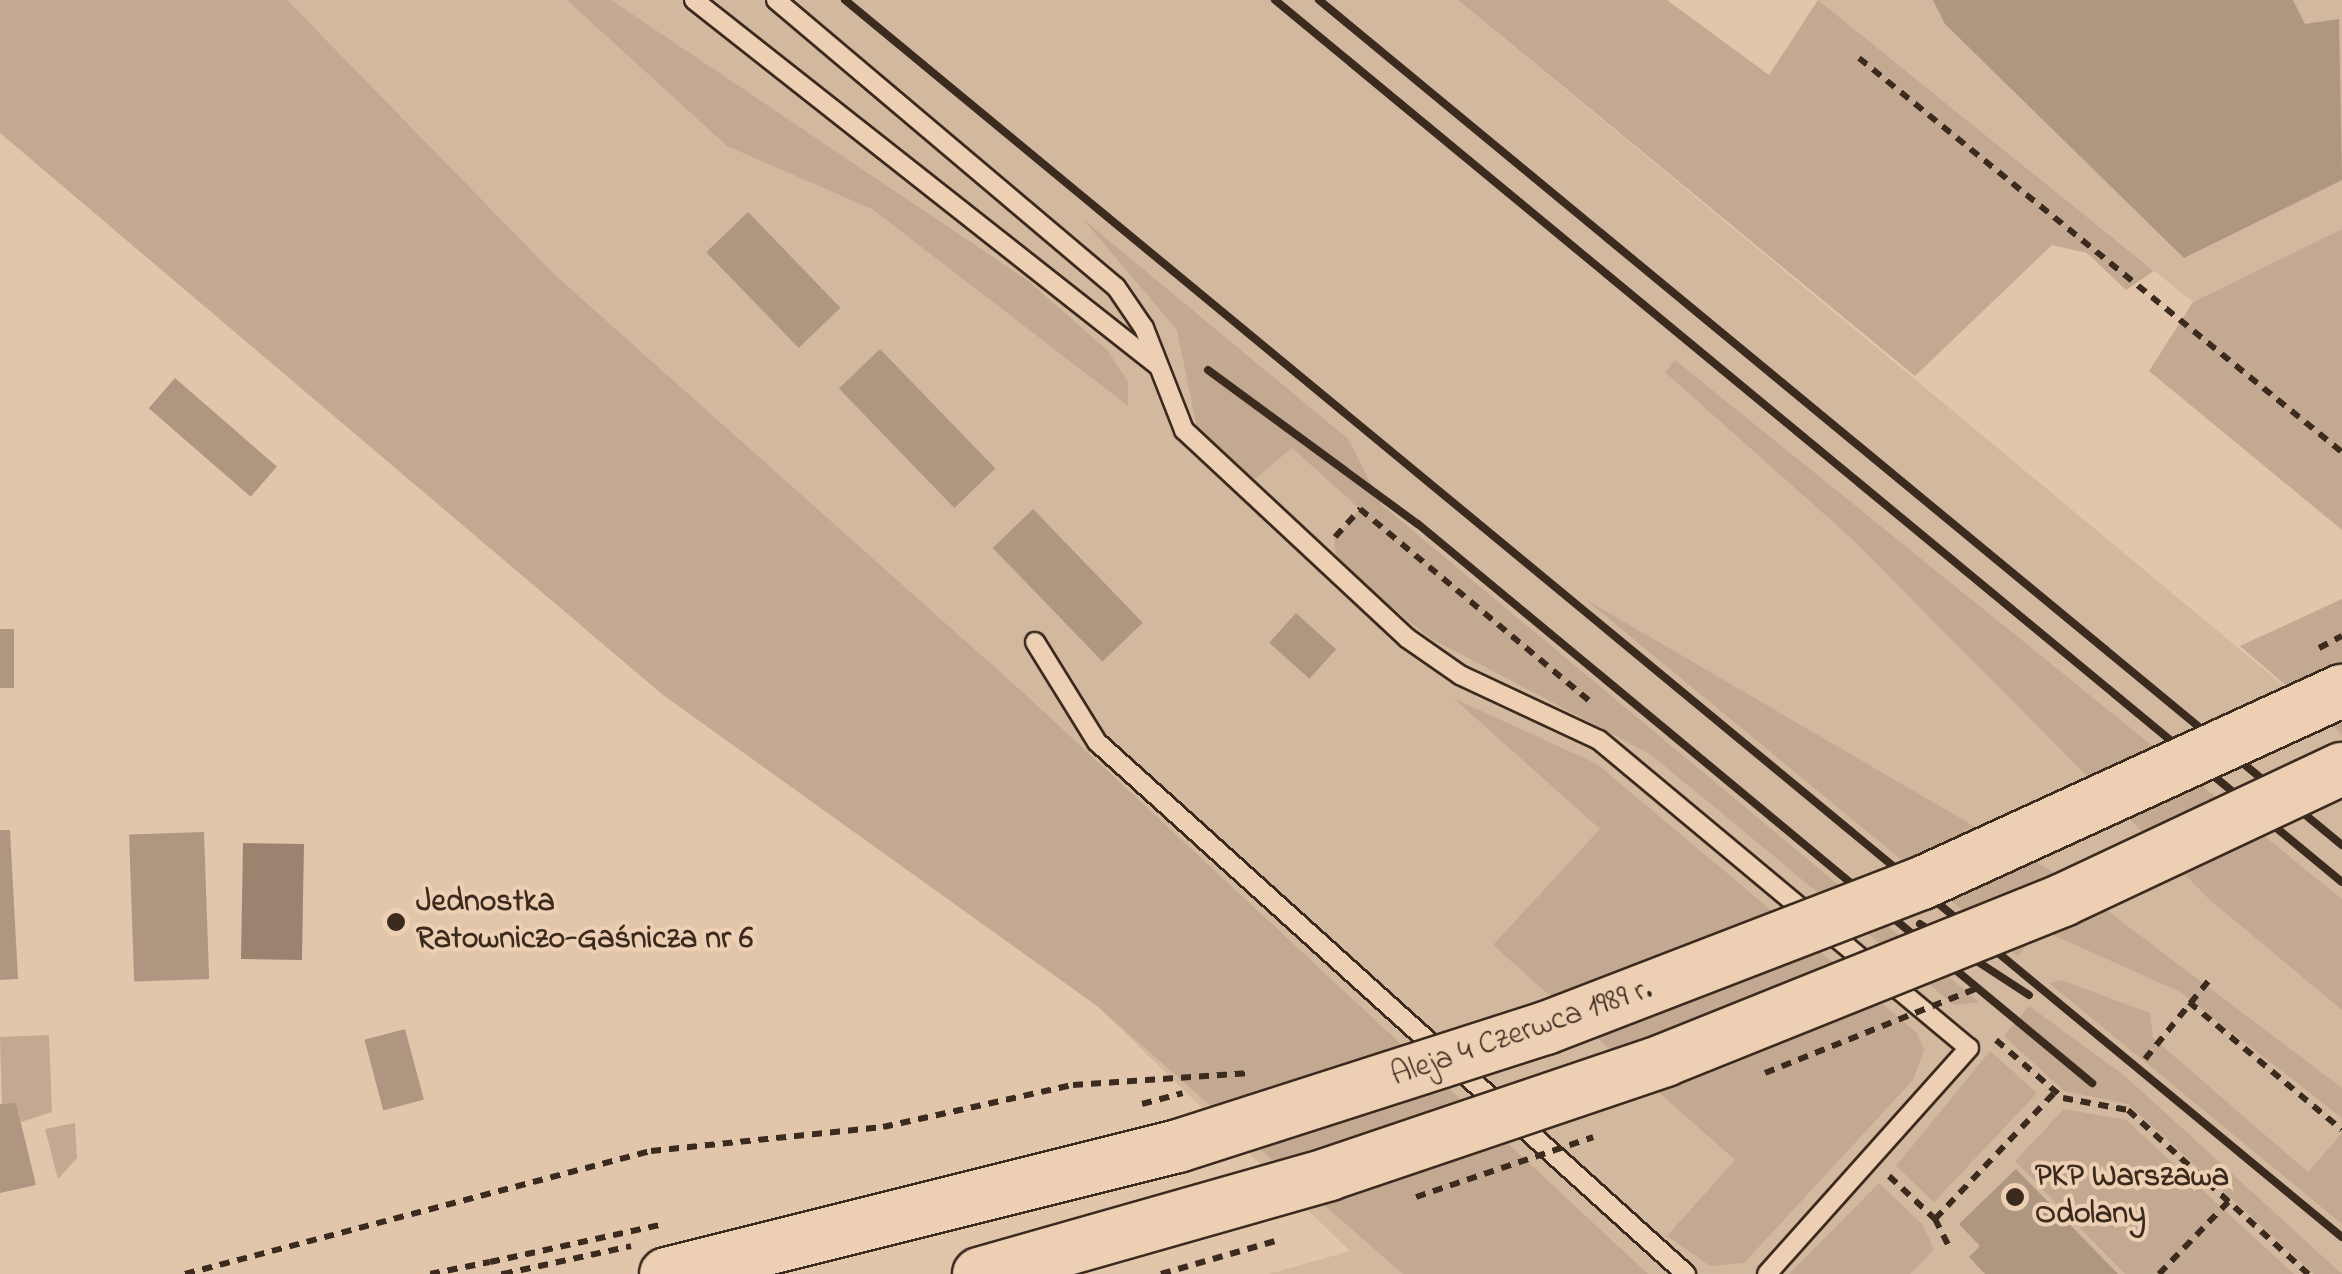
<!DOCTYPE html>
<html>
<head>
<meta charset="utf-8">
<style>
	body { margin:0 }
	#map { position:relative; width:2342px; height:1274px; overflow:hidden; background:#e2c6ab; font-family:"Indie Flower",sans-serif }
	div>[style] { position:absolute }
	.built>* { inset:0; background:#d2b89e }
	.green>* { inset:0; background:#c3a991 }
	.water>* { inset:0; background:#9c836f; transform-origin:0 0 }
	.building>* { inset:0; background:#ae9680; transform-origin:0 0 }
	.path>* { height:6px; margin-top:-3px; transform-origin:0; background:repeating-linear-gradient(90deg,#3b2a1e 0 10px,transparent 0 18px) }
	.roads { filter:drop-shadow(2px 0 #3b2a1e) drop-shadow(-2px 0 #3b2a1e) drop-shadow(0 2px #3b2a1e) drop-shadow(0 -2px #3b2a1e) }
	.lane>* { height:18px; margin:-9px; padding:0 9px; transform-origin:9px; border-radius:9px; background:#edd0b4 }
	.rail>* { height:8px; margin:-4px; padding:0 4px; transform-origin:4px; border-radius:4px; background:#3b2a1e }
	.path-bridge>* { height:6px; margin-top:-3px; transform-origin:0; background:repeating-linear-gradient(90deg,#3b2a1e 0 10px,transparent 0 18px) }
	.bridges { filter:drop-shadow(2px 0 #3b2a1e) drop-shadow(-2px 0 #3b2a1e) drop-shadow(0 2px #3b2a1e) drop-shadow(0 -2px #3b2a1e) }
	.secondary-bridge>* { height:52px; margin:-26px; padding:0 26px; transform-origin:26px; border-radius:26px; background:#edd0b4 }
	.dots>* { width:28px; height:28px; translate:-50% -50%; box-sizing:border-box; border:5px solid #edd0b4; border-radius:50% }
	span { translate:-50% -50%; white-space:nowrap; text-align:center; line-height:1.15; -webkit-text-stroke:8px #edd0b4; paint-order:stroke }
	.poi-label { font-size:32px; color:#3b2a1e; font-weight:700 }
	.left { translate:0 -50%; text-align:left }
	.street-label { font-size:32px; color:#3b2a1e }
</style>
</head>
<body>
<div id="map">
	<div class="built">
		<i style="clip-path:polygon(185px 0,1458px 0,2342px 734px,2342px 1274px,1269px 1274px,1350px 1251px,1097px 1006px)"></i>
		<i style="clip-path:polygon(1818px 0,2342px 0,2342px 229px,2193px 302px)"></i>
	</div>
	<div class="green">
		<i style="clip-path:polygon(0 0,287px 0,555px 275px,1028px 697px,1648px 1274px,1403px 1274px,1097px 1006px,663px 695px,0 133px)"></i>
		<i style="clip-path:polygon(567px 0,611px 0,1027px 280px,1108px 351px,1128px 382px,1128px 406px,872px 209px,727px 146px)"></i>
		<i style="clip-path:polygon(1458px 0,1667px 0,1769px 75px,1818px 0,2154px 271px,2126px 290px,2087px 253px,2052px 245px,1915px 376px)"></i>
		<i style="clip-path:polygon(1083px 219px,1348px 439px,1382px 505px,1979px 1002px,1954px 1005px,1650px 754px,1430px 638px,1337px 564px,1334px 538px,1360px 509px,1292px 448px,1251px 482px,1198px 433px,1177px 330px)"></i>
		<i style="clip-path:polygon(2342px 229px,2342px 530px,2149px 371px,2193px 302px)"></i>
		<i style="clip-path:polygon(1675px 360px,2342px 899px,2342px 1010px,2211px 901px,1851px 538px,1665px 372px)"></i>
		<i style="clip-path:polygon(1585px 599px,2068px 881px,2342px 1088px,2342px 1118px,2180px 992px,2040px 929px,2018px 956px)"></i>
		<i style="clip-path:polygon(2342px 599px,2342px 734px,2240px 646px)"></i>
		<i style="clip-path:polygon(1453px 698px,1597px 764px,1917px 1033px,1924px 1050px,1913px 1080px,1744px 1263px,1710px 1266px,1667px 1236px,1735px 1160px,1493px 945px,1600px 829px)"></i>
		<i style="clip-path:polygon(2061px 980px,2150px 1013px,2153px 1038px,2308px 1172px,2342px 1133px,2342px 1224px,2049px 983px)"></i>
		<i style="clip-path:polygon(2029px 1006px,2125px 1076px,2342px 1274px,2314px 1274px,2128px 1104px,2064px 1091px,2004px 1036px)"></i>
		<i style="clip-path:polygon(49px 1035px,52px 1112px,21px 1122px,16px 1104px,2px 1104px,0 1037px)"></i>
		<i style="clip-path:polygon(1990px 1051px,2037px 1093px,1934px 1202px,1896px 1166px)"></i>
		<i style="clip-path:polygon(2064px 1109px,2126px 1120px,2294px 1274px,2125px 1274px,2015px 1161px)"></i>
		<i style="clip-path:polygon(75px 1123px,77px 1158px,58px 1179px,45px 1129px)"></i>
		<i style="clip-path:polygon(1879px 1183px,1923px 1225px,1934px 1250px,1910px 1274px,1789px 1274px)"></i>
	</div>
	<div class="water">
		<i style="left:243px;top:843px;width:61px;height:116px;rotate:1deg"></i>
	</div>
	<div class="building">
		<i style="clip-path:polygon(1933px 0,2293px 0,2305px 24px,2339px 19px,2342px 180px,2184px 258px,1945px 24px)"></i>
		<i style="left:748px;top:212px;width:133px;height:58px;rotate:46deg"></i>
		<i style="left:880px;top:349px;width:166px;height:57px;rotate:46deg"></i>
		<i style="left:175px;top:378px;width:135px;height:40px;rotate:41deg"></i>
		<i style="left:1033px;top:509px;width:158px;height:56px;rotate:46deg"></i>
		<i style="left:1296px;top:613px;width:54px;height:40px;rotate:42deg"></i>
		<i style="left:0;top:629px;width:14px;height:59px"></i>
		<i style="clip-path:polygon(0 830px,10px 830px,18px 979px,0 980px)"></i>
		<i style="left:204px;top:832px;width:147px;height:75px;rotate:88deg"></i>
		<i style="left:405px;top:1029px;width:73px;height:42px;rotate:75deg"></i>
		<i style="clip-path:polygon(16px 1103px,36px 1185px,0 1193px,0 1104px)"></i>
		<i style="clip-path:polygon(2016px 1169px,2118px 1274px,1985px 1274px,1969px 1257px,1980px 1246px,1959px 1224px)"></i>
	</div>
	<div class="path">
		<i style="left:1859px;top:58px;width:623px;rotate:39.21deg"></i>
		<i style="left:1335px;top:537px;width:38px;rotate:-48deg"></i>
		<i style="left:1360px;top:509px;width:301px;rotate:39.9deg"></i>
		<i style="left:2189px;top:1002px;width:199px;rotate:39.9deg"></i>
		<i style="left:1996px;top:1040px;width:89px;rotate:40.9deg"></i>
		<i style="left:2063px;top:1098px;width:66px;rotate:10.5deg"></i>
		<i style="left:2128px;top:1110px;width:244px;rotate:42.3deg"></i>
		<i style="left:2145px;top:1059px;width:103px;rotate:-50.9deg"></i>
		<i style="left:1889px;top:1176px;width:63px;rotate:43.1deg"></i>
		<i style="left:1935px;top:1219px;width:34px;rotate:63deg"></i>
		<i style="left:1935px;top:1219px;width:175px;rotate:-46.6deg"></i>
		<i style="left:185px;top:1274px;width:482px;rotate:-14.8deg"></i>
		<i style="left:651px;top:1151px;width:233px;rotate:-5.9deg"></i>
		<i style="left:883px;top:1127px;width:195px;rotate:-12.5deg"></i>
		<i style="left:1073px;top:1085px;width:174px;rotate:-3.9deg"></i>
		<i style="left:430px;top:1274px;width:61px;rotate:-11.3deg"></i>
		<i style="left:501px;top:1274px;width:2px"></i>
		<i style="left:2159px;top:1274px;width:100px;rotate:-46.2deg"></i>
	</div>
	<div class="roads">
		<div class="lane">
			<i style="left:694px;top:0;width:590px;rotate:38.25deg"></i>
			<i style="left:776px;top:0;width:445px;rotate:40.2deg"></i>
			<i style="left:1116px;top:287px;width:50px;rotate:55.7deg"></i>
			<i style="left:1144px;top:328px;width:110px;rotate:68.6deg"></i>
			<i style="left:1184px;top:430px;width:305px;rotate:43deg"></i>
			<i style="left:1407px;top:638px;width:65px;rotate:34.9deg"></i>
			<i style="left:1460px;top:675px;width:153px;rotate:25.1deg"></i>
			<i style="left:1599px;top:740px;width:481px;rotate:39.8deg"></i>
			<i style="left:1969px;top:1048px;width:303px;rotate:131.8deg"></i>
			<i style="left:1035px;top:642px;width:118px;rotate:58.2deg"></i>
			<i style="left:1097px;top:742px;width:794px;rotate:42.09deg"></i>
		</div>
	</div>
	<div class="rail">
		<i style="left:845px;top:0;width:1942px;rotate:39.57deg"></i>
		<i style="left:1275px;top:0;width:1384px;rotate:39.58deg"></i>
		<i style="left:1319px;top:0;width:1327px;rotate:39.56deg"></i>
		<i style="left:1208px;top:370px;width:260px;rotate:36.3deg"></i>
		<i style="left:1418px;top:524px;width:876px;rotate:39.67deg"></i>
		<i style="left:1920px;top:924px;width:130px;rotate:33.1deg"></i>
	</div>
	<div class="path-bridge">
		<i style="left:2319px;top:648px;width:26px;rotate:-28deg"></i>
		<i style="left:1765px;top:1073px;width:232px;rotate:-21.8deg"></i>
		<i style="left:1142px;top:1104px;width:42px;rotate:-15deg"></i>
		<i style="left:1416px;top:1197px;width:187px;rotate:-18.7deg"></i>
		<i style="left:490px;top:1262px;width:173px;rotate:-12.3deg"></i>
		<i style="left:503px;top:1274px;width:131px;rotate:-12.3deg"></i>
		<i style="left:1161px;top:1274px;width:119px;rotate:-16.1deg"></i>
	</div>
	<div class="bridges">
		<div class="secondary-bridge">
			<i style="left:666px;top:1274px;width:528px;rotate:-14.04deg"></i>
			<i style="left:1178px;top:1146px;width:386px;rotate:-17.8deg"></i>
			<i style="left:1546px;top:1028px;width:403px;rotate:-21.1deg"></i>
			<i style="left:1922px;top:883px;width:462px;rotate:-24.6deg"></i>
			<i style="left:979px;top:1274px;width:364px;rotate:-15.9deg"></i>
			<i style="left:1329px;top:1174px;width:355px;rotate:-18.7deg"></i>
			<i style="left:1665px;top:1060px;width:429px;rotate:-21.9deg"></i>
			<i style="left:2063px;top:900px;width:308px;rotate:-25.2deg"></i>
		</div>
	</div>
	<div class="dots">
		<i style="left:396px;top:922px;background:#3b2a1e"></i>
		<i style="left:2015px;top:1197px;background:#3b2a1e"></i>
	</div>
	<div class="poi-label">
		<span class="left" style="left:416px;top:922px">Jednostka<br>Ratowniczo-Gaśnicza nr 6</span>
		<span class="left" style="left:2035px;top:1197px">PKP Warszawa<br>Odolany</span>
	</div>
	<div class="street-label">
		<span style="left:1522px;top:1034px;rotate:-19deg">Aleja 4 Czerwca 1989 r.</span>
	</div>
</div>
</body>
</html>
